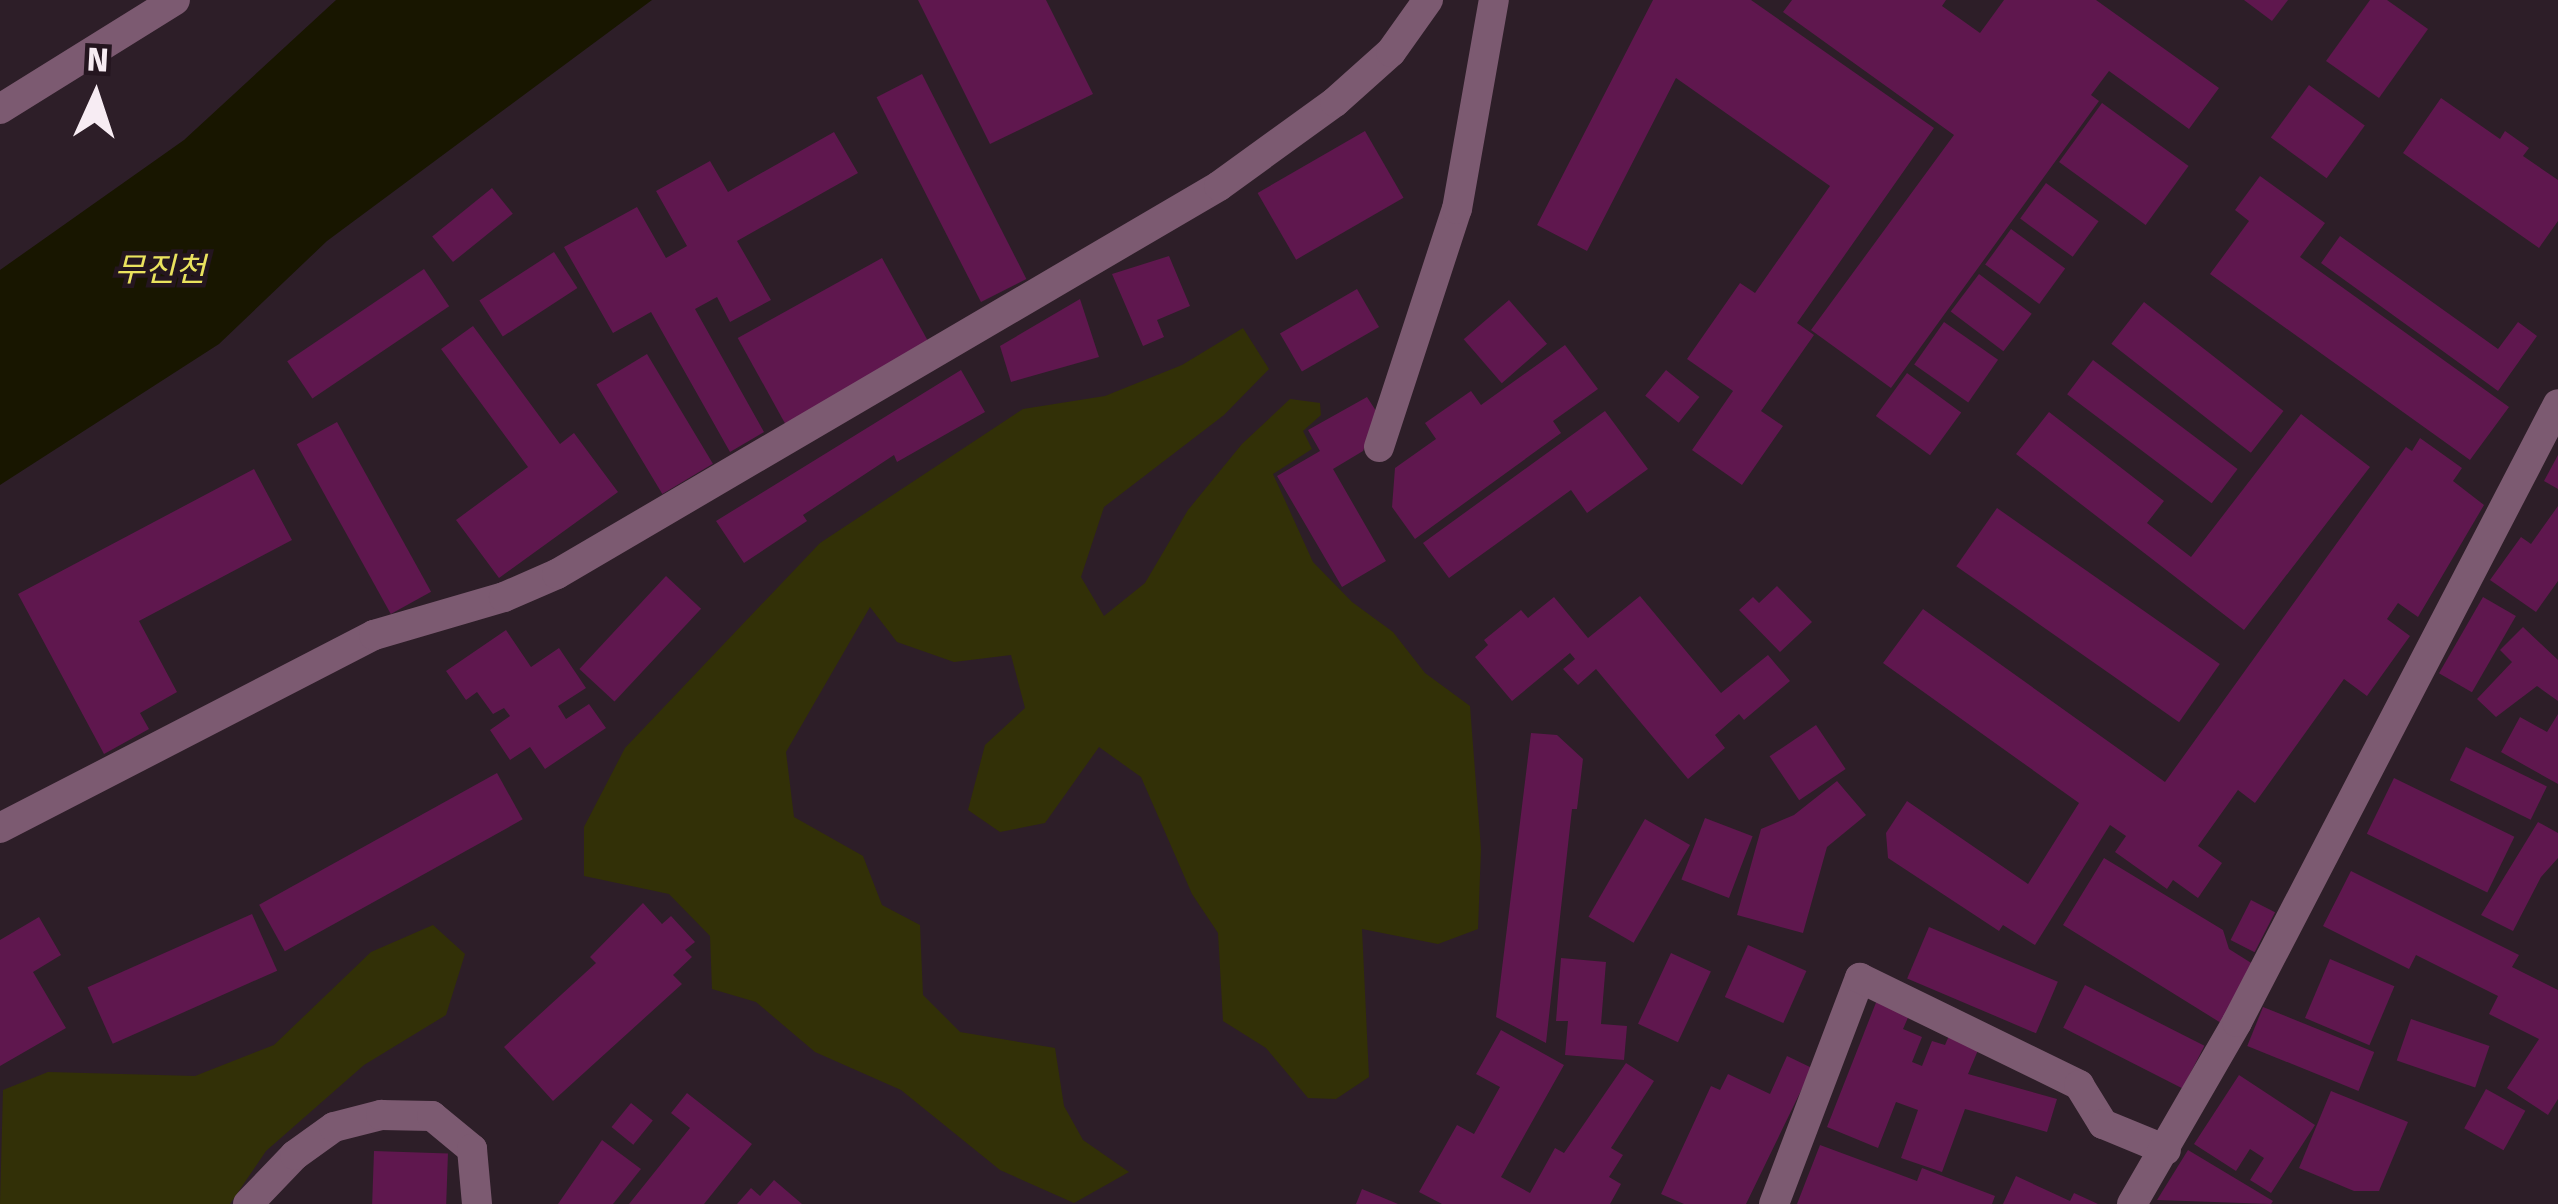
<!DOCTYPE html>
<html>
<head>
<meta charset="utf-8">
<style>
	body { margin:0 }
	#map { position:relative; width:2558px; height:1204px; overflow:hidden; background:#2d1e28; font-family:"Fira Sans","Noto Sans KR",sans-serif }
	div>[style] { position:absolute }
	.green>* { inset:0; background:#323007 }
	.water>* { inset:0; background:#181600 }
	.building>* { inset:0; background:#5f174e; transform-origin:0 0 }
	.minor>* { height:30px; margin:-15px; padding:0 15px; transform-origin:15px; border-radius:15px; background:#7c5a71 }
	span { translate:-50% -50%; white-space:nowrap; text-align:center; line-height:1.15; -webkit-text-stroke:9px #24151f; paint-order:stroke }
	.water-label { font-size:33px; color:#eae25e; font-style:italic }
	.north { position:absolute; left:36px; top:36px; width:120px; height:120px; -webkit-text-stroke:9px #24151f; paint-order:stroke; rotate:3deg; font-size:33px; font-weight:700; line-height:48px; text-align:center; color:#f7ecf3 }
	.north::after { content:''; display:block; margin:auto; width:42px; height:54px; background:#f7ecf3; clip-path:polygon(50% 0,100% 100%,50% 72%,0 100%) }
</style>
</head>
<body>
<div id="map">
	<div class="green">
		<i style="clip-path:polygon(1243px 328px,1269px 369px,1224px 415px,1104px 507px,1081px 577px,1104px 616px,1145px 583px,1188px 510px,1242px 444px,1290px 399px,1320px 403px,1321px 415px,1303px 431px,1312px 449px,1273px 474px,1313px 562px,1352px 602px,1393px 632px,1425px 673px,1470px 706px,1481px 849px,1478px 929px,1438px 944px,1362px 929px,1369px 1077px,1336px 1099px,1308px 1098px,1266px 1048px,1223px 1021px,1218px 933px,1192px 894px,1141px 777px,1099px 747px,1045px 823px,1000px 832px,968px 810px,985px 745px,1025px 708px,1011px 655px,954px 662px,897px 642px,870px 607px,786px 752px,794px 817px,863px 856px,882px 905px,920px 925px,923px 995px,960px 1032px,1055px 1048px,1064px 1106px,1083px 1140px,1129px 1172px,1074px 1203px,1000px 1170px,901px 1090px,815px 1052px,756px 1002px,712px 989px,710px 936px,669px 894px,584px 876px,584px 827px,625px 748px,820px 543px,1023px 409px,1105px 396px,1182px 365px)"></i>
		<i style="clip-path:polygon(433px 925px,465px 954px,446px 1015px,364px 1065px,266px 1151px,230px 1204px,0 1204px,3px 1090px,48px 1072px,195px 1076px,274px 1045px,371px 952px)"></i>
	</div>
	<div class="water">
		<i style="clip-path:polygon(336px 0,652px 0,327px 241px,219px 344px,0 485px,0 270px,184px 140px)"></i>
	</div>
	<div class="building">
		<i style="clip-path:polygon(918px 0,1046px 0,1093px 94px,990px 144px)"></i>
		<i style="clip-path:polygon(1653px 0,1751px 0,1934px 128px,1797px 323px,1814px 335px,1761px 411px,1783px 426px,1742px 485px,1692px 450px,1733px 391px,1687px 359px,1740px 283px,1755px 293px,1830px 186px,1676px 78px,1587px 251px,1537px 225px)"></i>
		<i style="clip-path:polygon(1792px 0,1946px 0,1942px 6px,1980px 33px,2004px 0,2096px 0,2219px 88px,2189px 129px,2109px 71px,2091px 95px,2099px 101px,1891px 388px,1811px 330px,1954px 135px,1783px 12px)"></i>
		<i style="clip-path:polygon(2244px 0,2288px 0,2272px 21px)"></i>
		<i style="clip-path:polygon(2370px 0,2387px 0,2428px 29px,2379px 98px,2326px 61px)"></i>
		<i style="left:922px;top:74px;width:230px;height:51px;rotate:63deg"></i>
		<i style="left:2309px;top:85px;width:69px;height:65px;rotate:36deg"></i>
		<i style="clip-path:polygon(2441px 98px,2500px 139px,2505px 131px,2529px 148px,2523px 156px,2558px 180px,2558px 221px,2539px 248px,2403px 153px)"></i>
		<i style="left:2102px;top:103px;width:107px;height:73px;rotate:36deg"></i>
		<i style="left:1365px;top:131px;width:77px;height:124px;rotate:60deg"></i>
		<i style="clip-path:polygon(834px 132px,858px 173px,737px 241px,771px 300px,730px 322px,717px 297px,695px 309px,764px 432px,730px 452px,651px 312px,613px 333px,564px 247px,637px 207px,666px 258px,687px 246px,656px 191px,710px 161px,728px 192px)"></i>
		<i style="clip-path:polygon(2260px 176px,2325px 223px,2300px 257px,2509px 407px,2470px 460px,2210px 274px,2249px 221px,2235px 210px)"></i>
		<i style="left:2046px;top:183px;width:65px;height:44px;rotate:36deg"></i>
		<i style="left:492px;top:188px;width:33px;height:77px;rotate:51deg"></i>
		<i style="left:2011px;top:229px;width:67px;height:44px;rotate:36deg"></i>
		<i style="clip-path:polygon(2340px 236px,2498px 349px,2518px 322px,2537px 336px,2498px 391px,2321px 263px)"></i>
		<i style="left:554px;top:252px;width:43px;height:89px;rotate:57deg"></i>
		<i style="clip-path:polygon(1169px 256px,1190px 306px,1157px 320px,1164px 337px,1143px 346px,1112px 274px)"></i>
		<i style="left:882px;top:258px;width:106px;height:165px;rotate:61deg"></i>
		<i style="left:424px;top:269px;width:45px;height:165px;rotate:56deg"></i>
		<i style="left:1979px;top:274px;width:66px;height:47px;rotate:37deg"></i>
		<i style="left:1357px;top:289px;width:44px;height:89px;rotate:60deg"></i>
		<i style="clip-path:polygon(1080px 299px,1099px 357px,1011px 382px,1000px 346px)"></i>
		<i style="left:1509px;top:300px;width:58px;height:60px;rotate:49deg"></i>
		<i style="left:2144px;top:302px;width:177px;height:53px;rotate:38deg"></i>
		<i style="left:1944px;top:322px;width:66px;height:52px;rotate:35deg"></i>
		<i style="clip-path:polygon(473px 326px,560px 444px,574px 433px,618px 492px,499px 578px,456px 520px,528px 467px,441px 349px)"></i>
		<i style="clip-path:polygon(1565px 345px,1598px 389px,1553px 421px,1561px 433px,1415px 539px,1392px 507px,1395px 468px,1436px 439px,1425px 423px,1471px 391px,1481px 405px)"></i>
		<i style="left:647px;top:354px;width:128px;height:59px;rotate:59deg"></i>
		<i style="left:2093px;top:360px;width:181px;height:43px;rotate:37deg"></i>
		<i style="clip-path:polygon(961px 370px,985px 412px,897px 462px,894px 455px,803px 515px,807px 521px,744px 563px,716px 521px)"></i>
		<i style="left:1666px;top:370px;width:43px;height:33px;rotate:39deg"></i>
		<i style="left:1907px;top:373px;width:67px;height:53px;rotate:36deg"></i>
		<i style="clip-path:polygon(1367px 397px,1378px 414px,1363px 451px,1333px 469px,1386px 561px,1342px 587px,1277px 476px,1320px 451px,1308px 430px)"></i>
		<i style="clip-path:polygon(1605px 411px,1648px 469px,1587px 513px,1571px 490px,1449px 578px,1423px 543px)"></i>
		<i style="clip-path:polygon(2049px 412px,2164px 501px,2147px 523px,2191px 557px,2301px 414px,2370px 467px,2244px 630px,2016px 454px)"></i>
		<i style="left:337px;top:422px;width:194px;height:46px;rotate:61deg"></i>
		<i style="clip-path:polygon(2420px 438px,2462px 468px,2453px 481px,2484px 505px,2418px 617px,2398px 603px,2387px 619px,2410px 636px,2367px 696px,2344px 679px,2255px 803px,2238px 790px,2198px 846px,2222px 863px,2198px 898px,2173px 880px,2167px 889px,2115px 852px,2126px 836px,2110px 825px,2035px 945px,2003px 925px,1999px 931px,1888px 858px,1886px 833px,1907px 801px,2028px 884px,2079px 803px,1883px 663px,1923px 609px,2165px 782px,2406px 447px,2412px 451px)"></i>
		<i style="clip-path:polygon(2558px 455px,2558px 489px,2544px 481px)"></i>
		<i style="clip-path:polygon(254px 469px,292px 540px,139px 621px,177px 692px,140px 713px,149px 729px,104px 754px,18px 594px)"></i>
		<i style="clip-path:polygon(2558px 506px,2558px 581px,2536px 612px,2490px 580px,2521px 537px,2531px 544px)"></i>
		<i style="left:1997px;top:508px;width:272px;height:71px;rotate:35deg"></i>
		<i style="left:666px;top:576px;width:48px;height:127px;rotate:43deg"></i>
		<i style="clip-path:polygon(1777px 586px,1812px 622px,1780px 652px,1739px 610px,1753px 597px,1759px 603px)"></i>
		<i style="clip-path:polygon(1640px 596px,1721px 693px,1768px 655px,1790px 681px,1744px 720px,1739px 714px,1715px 735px,1725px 748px,1688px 779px,1596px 669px,1578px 685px,1563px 669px,1575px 659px,1570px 653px,1512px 701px,1475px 657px,1488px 645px,1484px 640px,1521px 610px,1528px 618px,1554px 597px,1588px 638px)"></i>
		<i style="left:2483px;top:597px;width:38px;height:88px;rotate:30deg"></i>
		<i style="clip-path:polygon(2523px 627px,2558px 660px,2558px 701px,2537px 686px,2496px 717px,2477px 699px,2512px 662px,2500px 650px)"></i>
		<i style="clip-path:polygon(506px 630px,531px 667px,559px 648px,586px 688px,558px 706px,566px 719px,589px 704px,606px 728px,545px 769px,530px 747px,510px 760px,490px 730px,510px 716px,504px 708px,493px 714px,477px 692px,466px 700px,446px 671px)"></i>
		<i style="clip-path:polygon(2558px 714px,2558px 784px,2501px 752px,2520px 717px,2547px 732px)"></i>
		<i style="left:1816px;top:725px;width:53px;height:56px;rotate:56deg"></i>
		<i style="clip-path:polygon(1531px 733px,1557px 735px,1583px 759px,1577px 809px,1572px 809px,1546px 1043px,1496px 1017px)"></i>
		<i style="left:2466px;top:747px;width:90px;height:37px;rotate:26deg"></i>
		<i style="left:497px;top:773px;width:53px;height:272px;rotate:61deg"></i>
		<i style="left:2394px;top:778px;width:134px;height:62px;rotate:26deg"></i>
		<i style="clip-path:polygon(1837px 781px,1866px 815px,1827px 847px,1803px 933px,1737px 915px,1761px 829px,1794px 815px)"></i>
		<i style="left:1705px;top:818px;width:51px;height:66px;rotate:21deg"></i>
		<i style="left:1645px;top:819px;width:52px;height:113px;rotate:30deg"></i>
		<i style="clip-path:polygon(2538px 822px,2558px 833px,2558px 858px,2541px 877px,2513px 931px,2481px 915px)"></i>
		<i style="clip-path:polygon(2104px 858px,2223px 930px,2229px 949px,2256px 966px,2221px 1023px,2063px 925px)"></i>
		<i style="clip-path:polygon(2351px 871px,2519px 955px,2512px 967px,2558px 990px,2558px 1099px,2548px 1115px,2507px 1088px,2539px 1039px,2489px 1014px,2498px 996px,2416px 955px,2409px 969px,2323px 926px)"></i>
		<i style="left:2251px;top:900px;width:27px;height:45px;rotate:27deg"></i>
		<i style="clip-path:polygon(643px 903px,662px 924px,671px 916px,695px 942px,685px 950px,692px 957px,673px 975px,682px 984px,553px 1101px,504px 1047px,596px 963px,590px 957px)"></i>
		<i style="left:252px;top:914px;width:62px;height:180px;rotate:66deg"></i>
		<i style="clip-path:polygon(39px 917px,61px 955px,33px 972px,66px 1028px,0 1066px,0 940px)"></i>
		<i style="left:1929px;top:927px;width:140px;height:56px;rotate:23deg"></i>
		<i style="left:1748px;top:945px;width:64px;height:57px;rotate:24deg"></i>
		<i style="left:1671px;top:953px;width:44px;height:78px;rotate:25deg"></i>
		<i style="clip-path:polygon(1561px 958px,1606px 962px,1601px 1024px,1627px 1026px,1624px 1060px,1565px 1055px,1568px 1021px,1556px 1021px)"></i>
		<i style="left:2330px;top:959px;width:70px;height:64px;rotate:23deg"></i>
		<i style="left:2085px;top:985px;width:134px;height:48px;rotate:27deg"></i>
		<i style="clip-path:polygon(1877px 1000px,1910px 1013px,1903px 1029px,1922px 1037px,1912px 1062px,1922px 1066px,1932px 1041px,1945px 1045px,1951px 1031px,1981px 1043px,1968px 1074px,2057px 1099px,2047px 1132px,1965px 1109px,1942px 1172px,1901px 1158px,1918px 1110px,1896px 1102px,1878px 1148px,1827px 1127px)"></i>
		<i style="left:2263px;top:1007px;width:120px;height:42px;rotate:22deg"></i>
		<i style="left:2411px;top:1019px;width:83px;height:44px;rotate:19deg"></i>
		<i style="clip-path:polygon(1501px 1030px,1564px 1065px,1501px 1177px,1530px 1193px,1555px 1148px,1564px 1153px,1626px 1063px,1654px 1081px,1611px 1148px,1623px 1155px,1609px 1177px,1621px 1184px,1610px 1204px,1442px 1204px,1419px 1192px,1457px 1125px,1474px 1134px,1500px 1087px,1476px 1074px)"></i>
		<i style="clip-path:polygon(1787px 1056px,1812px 1068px,1746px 1204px,1684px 1204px,1661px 1194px,1711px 1086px,1720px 1090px,1728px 1074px,1770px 1094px)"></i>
		<i style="clip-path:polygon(2239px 1075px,2315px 1125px,2271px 1193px,2250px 1180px,2264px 1158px,2250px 1149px,2236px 1171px,2194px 1144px)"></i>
		<i style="left:2486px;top:1089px;width:45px;height:45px;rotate:29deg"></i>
		<i style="clip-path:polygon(2331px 1091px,2408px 1122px,2379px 1191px,2354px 1191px,2299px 1168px)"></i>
		<i style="clip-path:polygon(687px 1093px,752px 1144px,704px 1204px,629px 1204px,690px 1128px,671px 1113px)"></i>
		<i style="left:631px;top:1103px;width:28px;height:31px;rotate:39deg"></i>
		<i style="clip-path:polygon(602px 1140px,641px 1169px,613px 1204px,558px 1204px)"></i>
		<i style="clip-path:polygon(1820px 1145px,1917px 1181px,1922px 1168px,1995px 1196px,1992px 1204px,1797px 1204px)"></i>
		<i style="clip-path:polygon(2188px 1150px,2273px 1201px,2271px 1204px,2157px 1200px)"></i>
		<i style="left:374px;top:1151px;width:74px;height:53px;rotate:2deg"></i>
		<i style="clip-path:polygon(2016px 1176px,2070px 1201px,2074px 1193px,2098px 1204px,2003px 1204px)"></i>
		<i style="clip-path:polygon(774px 1180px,802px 1204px,737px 1204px,751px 1188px,760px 1196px)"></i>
		<i style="clip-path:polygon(1362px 1189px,1398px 1204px,1356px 1204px)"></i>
	</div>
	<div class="minor">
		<i style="left:0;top:109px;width:206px;rotate:-31.9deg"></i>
		<i style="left:1379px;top:447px;width:250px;rotate:-71.9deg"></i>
		<i style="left:1457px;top:209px;width:212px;rotate:-80deg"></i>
		<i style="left:0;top:828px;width:421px;rotate:-27.3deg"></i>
		<i style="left:374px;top:635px;width:135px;rotate:-16.3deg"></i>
		<i style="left:504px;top:597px;width:58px;rotate:-23.5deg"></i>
		<i style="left:557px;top:574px;width:767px;rotate:-30.37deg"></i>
		<i style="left:1219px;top:186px;width:143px;rotate:-35.9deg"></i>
		<i style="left:1335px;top:102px;width:75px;rotate:-41.8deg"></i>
		<i style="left:1391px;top:52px;width:64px;rotate:-54.6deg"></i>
		<i style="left:248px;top:1204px;width:68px;rotate:-46.2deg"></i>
		<i style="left:295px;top:1155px;width:48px;rotate:-35.7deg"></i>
		<i style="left:334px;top:1127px;width:49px;rotate:-14.3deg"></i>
		<i style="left:381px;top:1115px;width:51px;rotate:1.1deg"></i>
		<i style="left:432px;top:1116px;width:52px;rotate:39.5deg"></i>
		<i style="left:472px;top:1149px;width:55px;rotate:84.8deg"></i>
		<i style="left:1774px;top:1204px;width:242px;rotate:-69.2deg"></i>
		<i style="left:1860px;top:978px;width:244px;rotate:26deg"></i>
		<i style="left:2079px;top:1085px;width:46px;rotate:58.4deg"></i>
		<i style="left:2103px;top:1124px;width:68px;rotate:22.4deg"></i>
		<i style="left:2132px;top:1204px;width:210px;rotate:-60deg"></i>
		<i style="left:2237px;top:1022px;width:696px;rotate:-62.55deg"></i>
	</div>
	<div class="water-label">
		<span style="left:160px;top:271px">무진천</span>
	</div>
	<div class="north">N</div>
</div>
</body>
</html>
